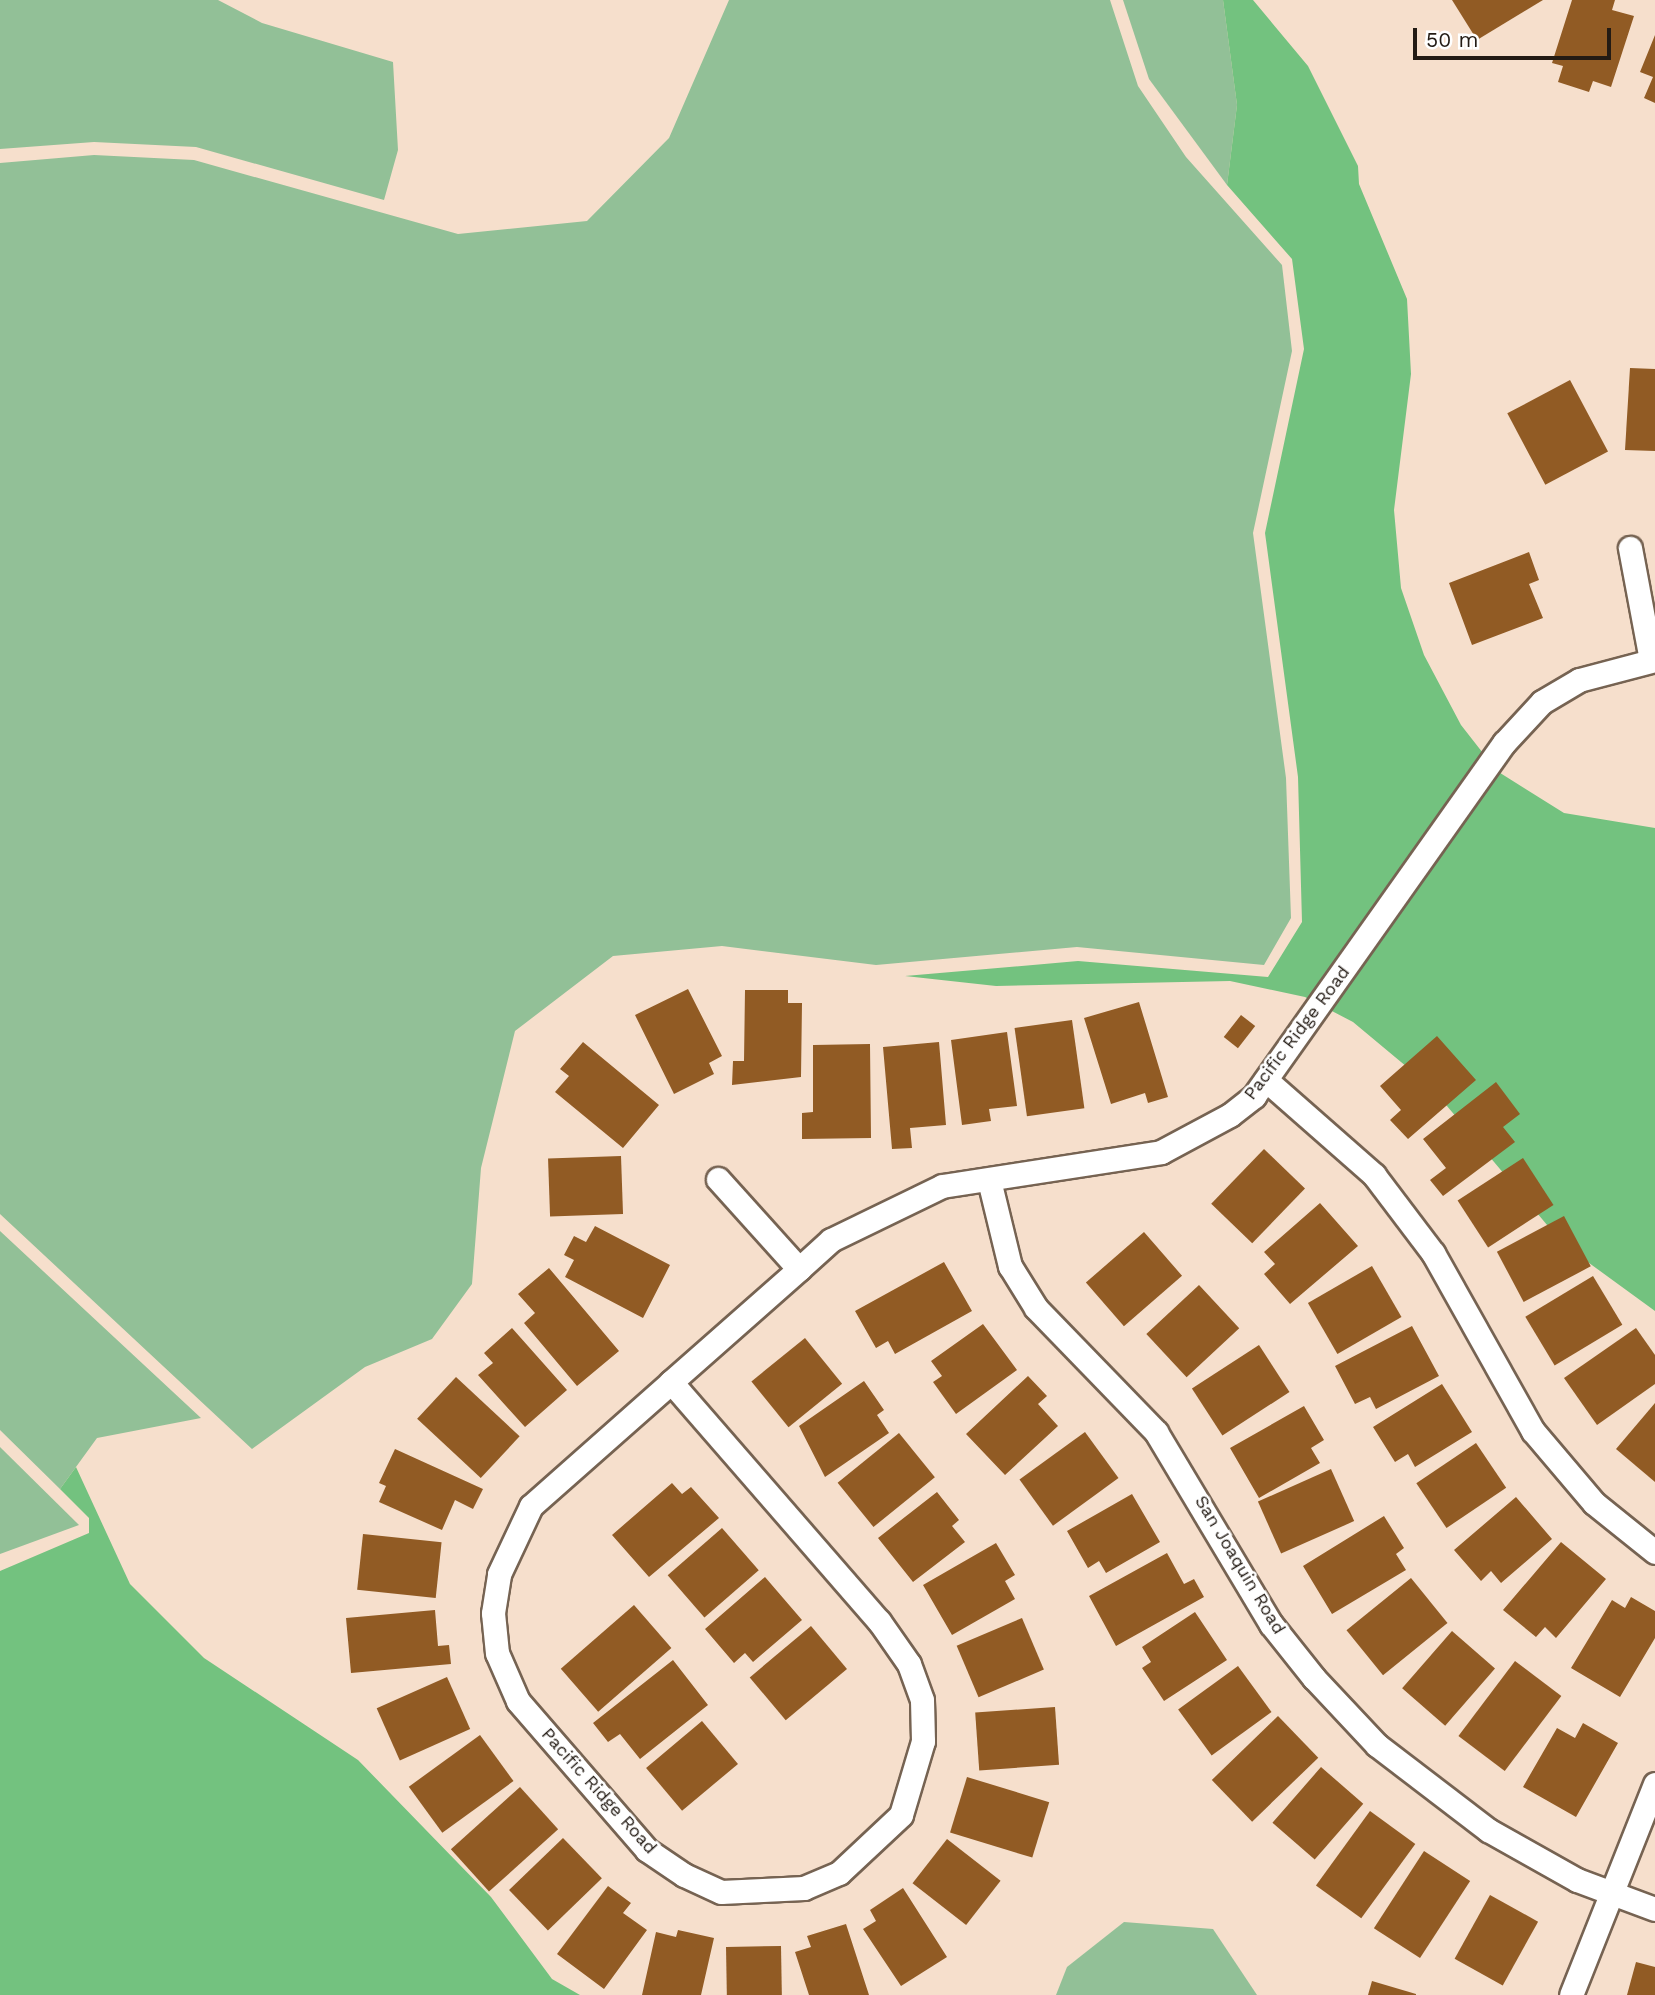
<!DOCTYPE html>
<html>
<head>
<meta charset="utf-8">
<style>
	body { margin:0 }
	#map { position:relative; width:1655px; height:1995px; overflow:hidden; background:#f6dfcc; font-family:"Work Sans",sans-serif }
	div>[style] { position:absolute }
	.green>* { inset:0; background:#92c097 }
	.forest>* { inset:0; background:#73c27f }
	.building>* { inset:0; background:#915b24; transform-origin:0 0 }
	.roads { filter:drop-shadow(2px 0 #766352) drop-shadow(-2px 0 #766352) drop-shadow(0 2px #766352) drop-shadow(0 -2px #766352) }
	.minor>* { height:23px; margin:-11.5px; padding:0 11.5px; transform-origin:11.5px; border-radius:11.5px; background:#fff }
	span { translate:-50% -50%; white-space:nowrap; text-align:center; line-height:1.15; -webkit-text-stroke:5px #fff; paint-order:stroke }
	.street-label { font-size:18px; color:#231b14 }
	.scale { position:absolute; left:1413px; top:28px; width:198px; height:32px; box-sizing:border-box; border:4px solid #231b14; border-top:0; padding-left:9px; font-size:21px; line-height:24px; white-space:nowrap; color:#231b14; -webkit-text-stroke:5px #fff; paint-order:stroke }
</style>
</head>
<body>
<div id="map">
	<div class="green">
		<i style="clip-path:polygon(0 0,218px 0,262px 23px,393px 62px,398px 150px,384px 200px,196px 147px,94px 142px,0 149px)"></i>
		<i style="clip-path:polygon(729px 0,1110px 0,1138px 86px,1186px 157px,1282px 265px,1292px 351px,1253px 533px,1286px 778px,1291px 918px,1264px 965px,1077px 947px,876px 965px,722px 946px,613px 956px,515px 1031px,481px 1168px,472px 1284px,432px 1339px,365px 1367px,252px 1449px,0 1214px,0 163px,94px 155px,194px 160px,458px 234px,587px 221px,669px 138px)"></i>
		<i style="clip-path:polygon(1123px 0,1223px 0,1237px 105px,1227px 185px,1149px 79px)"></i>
		<i style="clip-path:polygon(0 1231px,201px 1418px,97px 1438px,60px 1489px,0 1430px)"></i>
		<i style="clip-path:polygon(0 1447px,79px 1525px,0 1554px)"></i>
		<i style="clip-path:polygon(1124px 1922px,1213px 1929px,1257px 1995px,1056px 1995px,1067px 1967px)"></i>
	</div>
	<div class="forest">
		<i style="clip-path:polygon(1223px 0,1253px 0,1308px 66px,1358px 166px,1359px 184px,1407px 299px,1411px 374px,1394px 510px,1401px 588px,1424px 655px,1461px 725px,1497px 771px,1564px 813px,1655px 828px,1655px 1311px,1563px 1244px,1431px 1087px,1353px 1022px,1305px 997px,1230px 981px,996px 986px,905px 976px,1078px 961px,1268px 977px,1302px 922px,1298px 777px,1265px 533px,1304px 349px,1292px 259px,1227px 185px,1237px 105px)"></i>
		<i style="clip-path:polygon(76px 1467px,130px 1584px,204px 1658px,358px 1760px,491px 1897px,552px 1979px,580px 1995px,0 1995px,0 1571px,89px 1533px,89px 1518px,60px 1489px)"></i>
	</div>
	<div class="building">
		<i style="clip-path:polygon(1452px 0,1543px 0,1477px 40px)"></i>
		<i style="clip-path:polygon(1572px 0,1615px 0,1612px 10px,1634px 16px,1611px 87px,1593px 81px,1589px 92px,1558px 82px,1563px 66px,1552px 63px)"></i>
		<i style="clip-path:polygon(1655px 35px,1655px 103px,1644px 98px,1653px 77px,1640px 72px)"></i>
		<i style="clip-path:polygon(1630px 368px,1655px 369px,1655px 451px,1625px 450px)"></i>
		<i style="left:1570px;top:380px;width:81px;height:71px;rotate:62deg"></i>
		<i style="clip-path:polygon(1529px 552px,1539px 580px,1529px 584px,1543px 618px,1472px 645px,1449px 583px)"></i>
		<i style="clip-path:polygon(688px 989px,722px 1056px,709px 1063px,714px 1074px,674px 1094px,635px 1015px)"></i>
		<i style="clip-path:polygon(745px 990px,788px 990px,788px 1003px,802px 1003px,801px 1077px,732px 1085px,733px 1061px,744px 1061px)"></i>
		<i style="clip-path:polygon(1139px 1002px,1168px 1097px,1148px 1103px,1145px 1093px,1111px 1104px,1084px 1018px)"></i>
		<i style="left:1241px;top:1015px;width:18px;height:28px;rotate:38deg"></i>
		<i style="left:1072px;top:1020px;width:89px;height:58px;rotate:82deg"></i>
		<i style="clip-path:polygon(1007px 1032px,1017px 1106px,989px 1109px,991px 1121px,962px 1125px,951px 1040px)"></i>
		<i style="clip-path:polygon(1437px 1036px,1476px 1080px,1408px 1139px,1390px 1120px,1401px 1110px,1380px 1086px)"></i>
		<i style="clip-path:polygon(583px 1042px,659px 1105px,623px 1148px,555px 1092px,569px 1076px,560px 1069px)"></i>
		<i style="clip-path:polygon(939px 1042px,946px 1125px,910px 1128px,912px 1148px,892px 1149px,883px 1047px)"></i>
		<i style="clip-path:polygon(870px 1044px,871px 1138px,802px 1139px,802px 1113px,813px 1112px,813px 1045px)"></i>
		<i style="clip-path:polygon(1496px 1082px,1520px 1114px,1503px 1127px,1515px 1142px,1443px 1196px,1430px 1180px,1446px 1168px,1423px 1139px)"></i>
		<i style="left:1264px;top:1149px;width:57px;height:76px;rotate:44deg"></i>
		<i style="left:621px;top:1156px;width:58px;height:73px;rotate:88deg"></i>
		<i style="left:1523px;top:1158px;width:56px;height:78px;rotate:57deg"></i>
		<i style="clip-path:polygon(1320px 1203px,1358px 1246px,1290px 1304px,1264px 1274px,1275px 1264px,1264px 1252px)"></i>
		<i style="left:1564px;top:1216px;width:57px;height:76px;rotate:62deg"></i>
		<i style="clip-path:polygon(595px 1226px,670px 1265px,643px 1318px,565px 1277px,574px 1260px,564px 1255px,574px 1236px,586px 1242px)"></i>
		<i style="left:1144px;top:1232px;width:58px;height:77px;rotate:49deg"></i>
		<i style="clip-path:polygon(944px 1262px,972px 1311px,895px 1354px,888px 1341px,876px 1348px,855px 1311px)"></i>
		<i style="left:1372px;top:1266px;width:59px;height:74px;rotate:60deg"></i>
		<i style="clip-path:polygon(549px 1268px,619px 1351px,577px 1386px,524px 1323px,535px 1313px,518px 1294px)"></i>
		<i style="left:1593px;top:1276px;width:57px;height:79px;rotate:59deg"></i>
		<i style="left:1199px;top:1285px;width:59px;height:72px;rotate:47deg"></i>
		<i style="clip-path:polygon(983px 1324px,1017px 1370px,956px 1414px,933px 1382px,942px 1376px,931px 1361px)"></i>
		<i style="clip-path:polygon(1412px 1326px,1439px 1376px,1376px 1409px,1370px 1397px,1355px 1404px,1335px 1366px)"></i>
		<i style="clip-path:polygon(512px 1328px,567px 1390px,525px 1427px,478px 1375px,493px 1363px,484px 1353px)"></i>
		<i style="clip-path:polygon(1636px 1328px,1655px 1355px,1655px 1384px,1597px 1425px,1564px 1378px)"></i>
		<i style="left:805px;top:1338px;width:59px;height:69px;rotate:51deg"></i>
		<i style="left:1259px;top:1345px;width:56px;height:80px;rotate:57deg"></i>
		<i style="clip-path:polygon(1028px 1376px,1047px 1396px,1038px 1404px,1058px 1426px,1005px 1475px,966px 1434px)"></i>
		<i style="left:456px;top:1377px;width:87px;height:57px;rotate:43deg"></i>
		<i style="clip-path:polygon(864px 1381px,884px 1410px,877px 1415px,889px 1433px,825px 1477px,799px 1426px)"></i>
		<i style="clip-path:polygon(1442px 1384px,1472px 1432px,1415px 1467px,1408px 1454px,1395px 1462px,1373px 1427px)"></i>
		<i style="clip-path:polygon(1655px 1403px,1655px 1482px,1616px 1449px)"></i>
		<i style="clip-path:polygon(1304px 1406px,1324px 1440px,1311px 1448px,1320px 1463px,1259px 1498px,1230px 1448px)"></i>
		<i style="left:1085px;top:1432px;width:57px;height:81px;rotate:54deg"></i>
		<i style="left:899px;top:1433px;width:57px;height:79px;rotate:51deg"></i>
		<i style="left:1476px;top:1443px;width:54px;height:72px;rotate:56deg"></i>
		<i style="clip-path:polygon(395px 1449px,483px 1489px,473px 1509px,455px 1500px,442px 1530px,379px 1502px,386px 1486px,379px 1483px)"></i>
		<i style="left:1331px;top:1469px;width:57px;height:80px;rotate:66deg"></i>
		<i style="clip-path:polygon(672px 1483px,682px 1494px,691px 1487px,719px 1518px,649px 1577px,612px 1535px)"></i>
		<i style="clip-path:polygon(937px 1492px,959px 1520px,952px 1526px,965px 1542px,913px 1582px,878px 1538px)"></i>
		<i style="clip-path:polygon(1132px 1494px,1160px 1542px,1106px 1573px,1099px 1561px,1088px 1568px,1067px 1531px)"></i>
		<i style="clip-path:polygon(1516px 1497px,1552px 1539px,1501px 1583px,1491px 1571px,1481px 1581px,1454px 1550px)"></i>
		<i style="clip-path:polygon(1384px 1516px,1404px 1548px,1396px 1554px,1406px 1570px,1332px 1614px,1303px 1566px)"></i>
		<i style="left:722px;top:1528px;width:56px;height:72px;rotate:49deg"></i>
		<i style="left:363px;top:1534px;width:79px;height:56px;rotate:6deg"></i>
		<i style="clip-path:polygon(1561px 1542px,1606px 1579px,1556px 1638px,1545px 1627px,1536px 1637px,1503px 1610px)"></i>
		<i style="clip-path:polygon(996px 1543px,1015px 1575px,1005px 1581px,1015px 1599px,952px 1635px,923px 1585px)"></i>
		<i style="clip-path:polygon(1167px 1553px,1184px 1584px,1194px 1579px,1204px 1597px,1116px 1646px,1089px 1596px)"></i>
		<i style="clip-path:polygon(765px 1577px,802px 1620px,753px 1662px,745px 1653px,734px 1663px,705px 1629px)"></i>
		<i style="left:1411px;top:1578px;width:58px;height:83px;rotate:51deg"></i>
		<i style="clip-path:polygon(1631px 1597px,1655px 1611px,1655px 1638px,1620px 1697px,1571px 1668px,1612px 1600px,1625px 1608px)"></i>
		<i style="left:634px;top:1605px;width:57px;height:97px;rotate:49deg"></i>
		<i style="clip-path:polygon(435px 1610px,438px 1646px,449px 1645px,451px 1664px,351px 1673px,346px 1618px)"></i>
		<i style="clip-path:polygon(1195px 1612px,1227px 1660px,1164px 1701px,1142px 1668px,1151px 1662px,1142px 1647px)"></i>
		<i style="left:1022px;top:1618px;width:56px;height:71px;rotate:67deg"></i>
		<i style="left:811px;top:1626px;width:56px;height:80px;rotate:50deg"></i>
		<i style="left:1452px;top:1631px;width:57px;height:76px;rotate:41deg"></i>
		<i style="clip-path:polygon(673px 1660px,708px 1705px,640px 1759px,620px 1734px,608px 1742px,593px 1723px)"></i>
		<i style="left:1515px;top:1661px;width:58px;height:94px;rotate:37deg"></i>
		<i style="left:1238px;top:1666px;width:57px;height:74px;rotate:54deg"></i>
		<i style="left:447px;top:1677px;width:57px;height:77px;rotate:66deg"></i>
		<i style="left:1055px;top:1707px;width:58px;height:80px;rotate:86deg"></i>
		<i style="left:1278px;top:1716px;width:58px;height:92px;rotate:46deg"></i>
		<i style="left:702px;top:1721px;width:56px;height:73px;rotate:50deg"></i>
		<i style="clip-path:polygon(1583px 1723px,1618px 1743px,1576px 1817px,1523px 1787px,1557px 1728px,1575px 1738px)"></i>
		<i style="left:480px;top:1735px;width:57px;height:88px;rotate:54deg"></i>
		<i style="left:1321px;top:1767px;width:56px;height:74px;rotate:41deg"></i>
		<i style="left:967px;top:1777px;width:86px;height:58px;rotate:17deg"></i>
		<i style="left:520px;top:1787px;width:57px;height:93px;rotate:48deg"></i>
		<i style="left:1370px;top:1811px;width:56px;height:92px;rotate:36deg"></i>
		<i style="left:563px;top:1838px;width:56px;height:75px;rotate:46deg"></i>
		<i style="left:947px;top:1839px;width:68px;height:56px;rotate:38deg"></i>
		<i style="left:1424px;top:1851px;width:55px;height:92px;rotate:33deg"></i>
		<i style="clip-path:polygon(608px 1886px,631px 1903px,623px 1913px,647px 1930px,604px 1989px,557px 1954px)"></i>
		<i style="clip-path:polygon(903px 1888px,947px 1957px,901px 1986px,863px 1929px,876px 1921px,870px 1910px)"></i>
		<i style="left:1490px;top:1895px;width:55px;height:73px;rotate:29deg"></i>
		<i style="clip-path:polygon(846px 1924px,869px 1995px,809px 1995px,795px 1952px,811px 1947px,807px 1936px)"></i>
		<i style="clip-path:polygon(678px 1930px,714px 1938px,701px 1995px,642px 1995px,656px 1932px,676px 1937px)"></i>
		<i style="left:781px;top:1946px;width:49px;height:55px;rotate:89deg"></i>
		<i style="clip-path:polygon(1636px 1962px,1655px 1967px,1655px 1995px,1627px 1995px)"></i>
		<i style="clip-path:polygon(1372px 1981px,1416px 1994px,1416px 1995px,1368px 1995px)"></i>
	</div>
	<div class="roads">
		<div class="minor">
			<i style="left:1630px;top:548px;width:114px;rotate:79.4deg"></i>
			<i style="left:1266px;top:1080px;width:144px;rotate:41.3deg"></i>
			<i style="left:1374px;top:1175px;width:98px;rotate:52.9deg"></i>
			<i style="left:1433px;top:1253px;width:204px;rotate:60.7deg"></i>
			<i style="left:1533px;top:1431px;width:94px;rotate:49.7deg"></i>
			<i style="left:1594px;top:1503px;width:78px;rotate:38.8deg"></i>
			<i style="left:718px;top:1179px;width:121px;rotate:48deg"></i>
			<i style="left:989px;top:1180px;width:89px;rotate:76.3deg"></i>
			<i style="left:1010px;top:1266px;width:49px;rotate:58.2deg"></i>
			<i style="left:1036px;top:1308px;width:173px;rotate:45.9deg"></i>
			<i style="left:1156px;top:1432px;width:224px;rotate:59.1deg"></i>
			<i style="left:1271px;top:1624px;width:69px;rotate:51.5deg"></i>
			<i style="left:1314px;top:1678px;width:92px;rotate:46.8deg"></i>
			<i style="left:1377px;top:1745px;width:140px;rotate:37.4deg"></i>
			<i style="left:1488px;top:1830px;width:102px;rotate:29.3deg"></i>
			<i style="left:1577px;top:1880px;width:83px;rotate:20.4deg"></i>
			<i style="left:671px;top:1382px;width:317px;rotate:49deg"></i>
			<i style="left:879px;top:1621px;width:52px;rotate:55.1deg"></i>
			<i style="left:909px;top:1664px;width:38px;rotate:70deg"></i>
			<i style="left:922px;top:1700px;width:41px;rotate:88.6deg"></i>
			<i style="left:923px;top:1741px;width:77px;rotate:106.6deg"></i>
			<i style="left:901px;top:1815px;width:85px;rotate:136.9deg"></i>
			<i style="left:839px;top:1873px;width:38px;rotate:157deg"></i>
			<i style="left:804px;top:1888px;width:83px;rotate:177.2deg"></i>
			<i style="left:721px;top:1892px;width:41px;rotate:-155.3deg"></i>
			<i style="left:684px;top:1875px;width:45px;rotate:-146deg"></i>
			<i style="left:647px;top:1850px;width:197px;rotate:-130.9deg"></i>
			<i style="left:518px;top:1701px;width:52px;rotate:-113.6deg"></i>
			<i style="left:497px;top:1653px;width:40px;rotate:-95.7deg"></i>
			<i style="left:493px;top:1613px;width:39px;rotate:-81deg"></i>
			<i style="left:499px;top:1574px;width:75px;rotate:-64.8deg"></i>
			<i style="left:531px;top:1506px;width:187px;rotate:-41.5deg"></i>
			<i style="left:671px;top:1382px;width:171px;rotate:-41.4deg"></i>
			<i style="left:799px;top:1269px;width:43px;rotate:-42.2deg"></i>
			<i style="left:831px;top:1240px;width:123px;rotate:-25.9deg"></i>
			<i style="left:942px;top:1186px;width:222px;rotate:-8.8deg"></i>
			<i style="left:1161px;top:1152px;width:78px;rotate:-28.2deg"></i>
			<i style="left:1230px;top:1115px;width:31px;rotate:-38deg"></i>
			<i style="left:1254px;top:1096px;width:433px;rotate:-54.7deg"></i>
			<i style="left:1504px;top:743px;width:56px;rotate:-47.2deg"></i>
			<i style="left:1542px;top:702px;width:43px;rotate:-30.7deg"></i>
			<i style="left:1579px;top:680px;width:79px;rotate:-14.7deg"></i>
			<i style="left:1571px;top:1995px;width:227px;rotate:-68.3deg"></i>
		</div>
	</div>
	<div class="street-label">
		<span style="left:1297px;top:1033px;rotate:-53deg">Pacific Ridge Road</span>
		<span style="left:1240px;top:1565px;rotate:59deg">San Joaquin Road</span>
		<span style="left:599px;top:1791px;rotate:48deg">Pacific Ridge Road</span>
	</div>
	<div class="scale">50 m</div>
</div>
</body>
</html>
